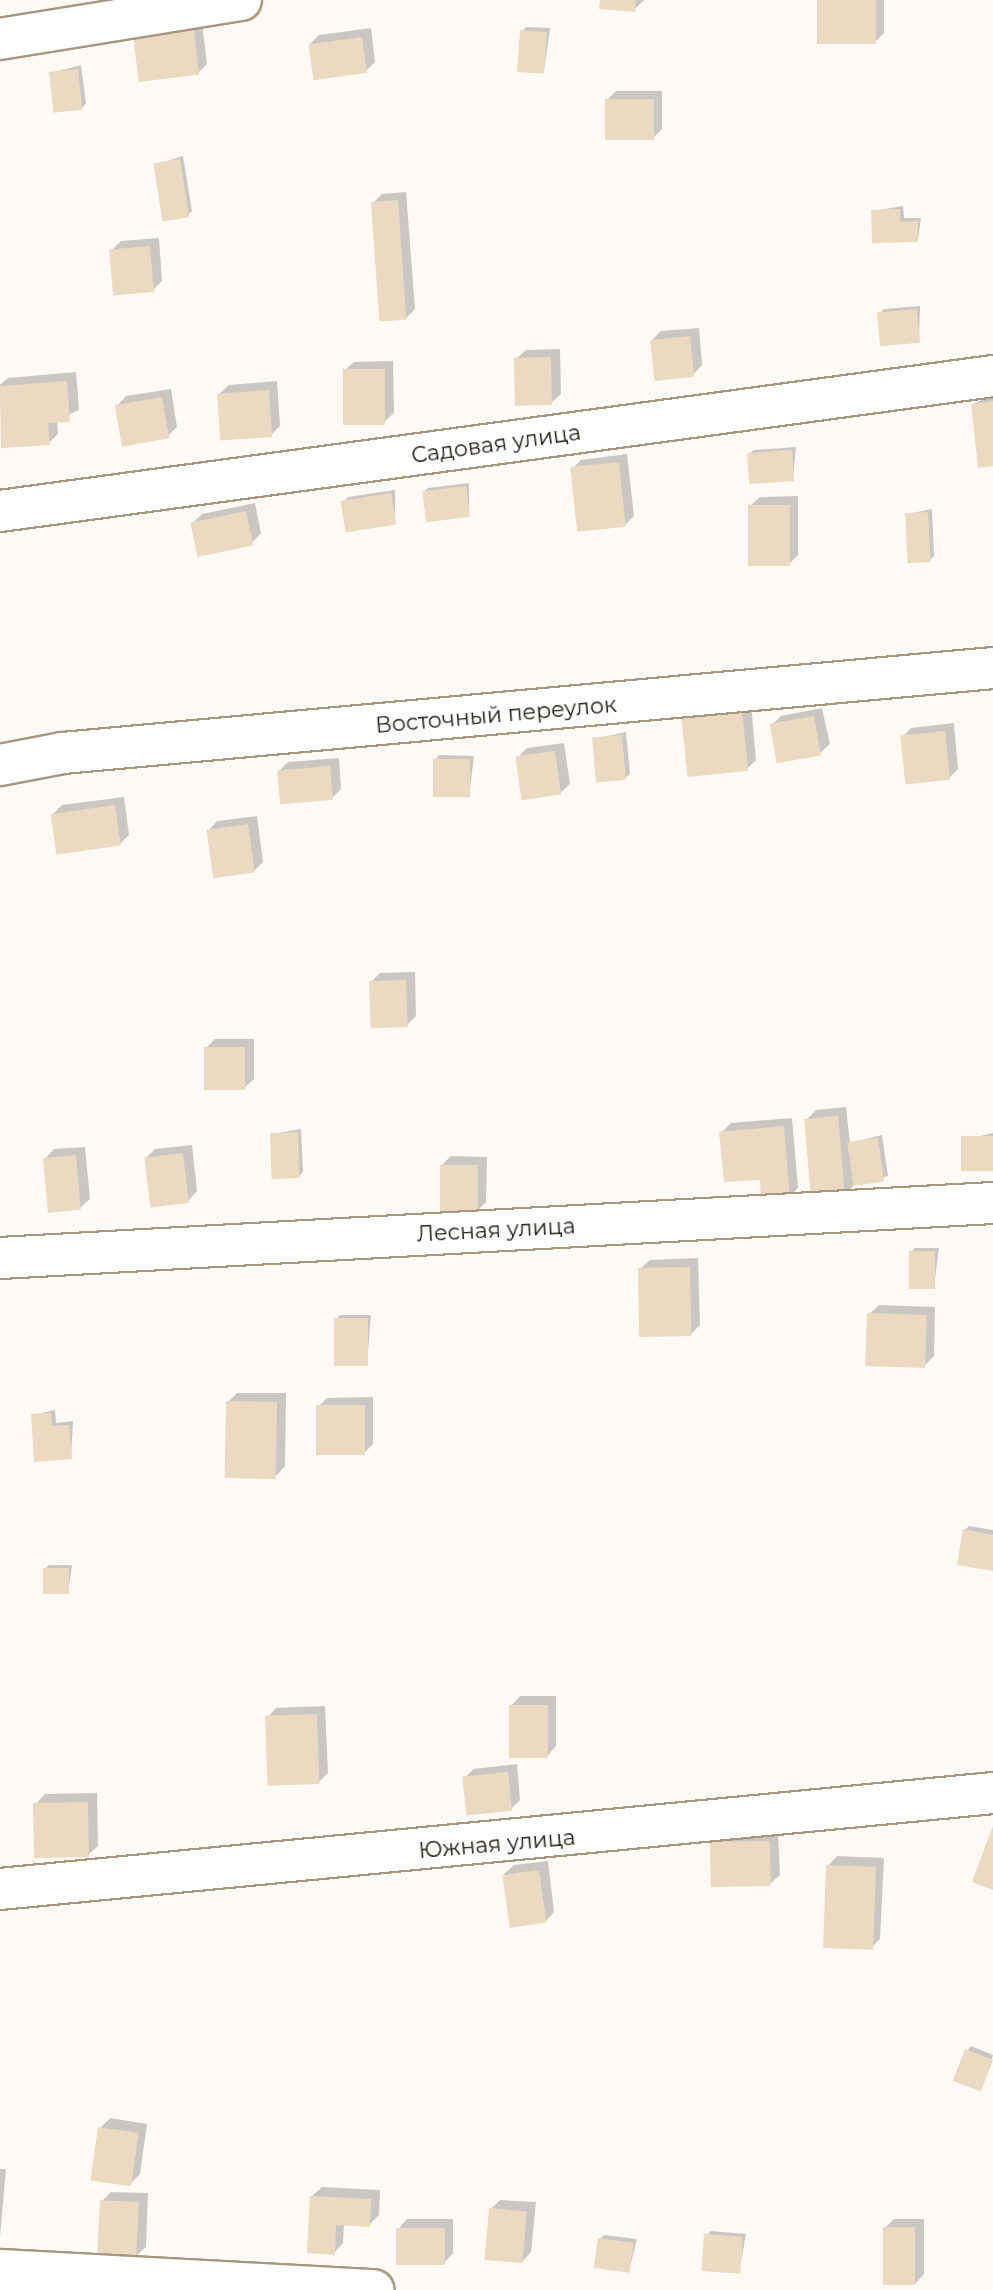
<!DOCTYPE html>
<html>
<head>
<meta charset="utf-8">
<style>
	body { margin:0 }
	#map { position:relative; width:993px; height:2290px; overflow:hidden; background:#fdf9f4; font-family:Montserrat,sans-serif }
	div>[style] { position:absolute }
	.shadow>* { inset:0; background:#0003 }
	.building>* { inset:0; background:#ebd9c1; transform-origin:0 0 }
	.roads { filter:drop-shadow(2px 0 #a79780) drop-shadow(-2px 0 #a79780) drop-shadow(0 2px #a79780) drop-shadow(0 -2px #a79780) }
	.minor>* { height:40px; margin:-20px; padding:0 20px; transform-origin:20px; border-radius:20px; background:#fff }
	span { translate:-50% -50%; white-space:nowrap; text-align:center; line-height:1.15; -webkit-text-stroke:6px #fff; paint-order:stroke }
	.street-label { font-size:22px; color:#262017 }
</style>
</head>
<body>
<div id="map">
	<div class="shadow">
		<i style="clip-path:polygon(602px 0,644px 0,634px 10px)"></i>
		<i style="clip-path:polygon(819px 0,884px 0,884px 33px,875px 42px)"></i>
		<i style="clip-path:polygon(201px 15px,207px 64px,198px 73px,144px 22px)"></i>
		<i style="clip-path:polygon(526px 27px,550px 28px,544px 71px,522px 31px)"></i>
		<i style="clip-path:polygon(371px 28px,375px 62px,366px 71px,310px 44px,319px 35px)"></i>
		<i style="clip-path:polygon(81px 65px,86px 103px,82px 108px,51px 73px)"></i>
		<i style="clip-path:polygon(616px 91px,662px 91px,662px 129px,653px 138px,607px 100px)"></i>
		<i style="clip-path:polygon(183px 156px,192px 211px,188px 215px,155px 165px)"></i>
		<i style="clip-path:polygon(406px 192px,415px 309px,406px 318px,373px 203px,382px 194px)"></i>
		<i style="clip-path:polygon(903px 206px,904px 218px,921px 218px,918px 240px,873px 211px)"></i>
		<i style="clip-path:polygon(159px 238px,162px 281px,153px 290px,111px 251px,121px 241px)"></i>
		<i style="clip-path:polygon(920px 306px,919px 342px,879px 314px,884px 309px)"></i>
		<i style="clip-path:polygon(699px 328px,702px 365px,693px 375px,652px 340px,661px 331px)"></i>
		<i style="clip-path:polygon(560px 349px,561px 394px,551px 403px,516px 359px,526px 350px)"></i>
		<i style="clip-path:polygon(393px 361px,394px 413px,384px 422px,344px 371px,354px 362px)"></i>
		<i style="clip-path:polygon(76px 372px,79px 410px,57px 420px,58px 434px,49px 443px,2px 446px,0 385px,8px 378px)"></i>
		<i style="clip-path:polygon(277px 381px,280px 426px,271px 435px,219px 394px,229px 385px)"></i>
		<i style="clip-path:polygon(171px 389px,177px 427px,168px 436px,117px 406px,126px 396px)"></i>
		<i style="clip-path:polygon(993px 394px,993px 464px,973px 404px)"></i>
		<i style="clip-path:polygon(796px 447px,793px 479px,749px 454px,754px 450px)"></i>
		<i style="clip-path:polygon(627px 454px,634px 516px,625px 525px,572px 469px,581px 460px)"></i>
		<i style="clip-path:polygon(469px 483px,469px 515px,424px 492px,428px 488px)"></i>
		<i style="clip-path:polygon(395px 490px,395px 523px,344px 501px,348px 497px)"></i>
		<i style="clip-path:polygon(798px 496px,798px 555px,789px 564px,750px 506px,760px 497px)"></i>
		<i style="clip-path:polygon(255px 503px,261px 533px,252px 543px,192px 524px,202px 514px)"></i>
		<i style="clip-path:polygon(932px 509px,934px 556px,930px 560px,907px 514px)"></i>
		<i style="clip-path:polygon(751px 703px,756px 760px,747px 769px,683px 718px,692px 708px)"></i>
		<i style="clip-path:polygon(822px 708px,830px 744px,820px 753px,772px 725px,781px 716px)"></i>
		<i style="clip-path:polygon(954px 723px,958px 769px,949px 778px,902px 737px,911px 728px)"></i>
		<i style="clip-path:polygon(626px 732px,630px 774px,625px 778px,594px 739px)"></i>
		<i style="clip-path:polygon(564px 743px,570px 784px,560px 793px,517px 758px,527px 748px)"></i>
		<i style="clip-path:polygon(439px 755px,474px 756px,469px 796px,435px 760px)"></i>
		<i style="clip-path:polygon(339px 758px,341px 789px,332px 798px,279px 771px,288px 762px)"></i>
		<i style="clip-path:polygon(124px 797px,129px 835px,120px 844px,53px 814px,62px 805px)"></i>
		<i style="clip-path:polygon(257px 816px,263px 862px,254px 871px,208px 831px,217px 821px)"></i>
		<i style="clip-path:polygon(415px 972px,416px 1016px,407px 1025px,371px 982px,380px 973px)"></i>
		<i style="clip-path:polygon(215px 1039px,254px 1039px,254px 1079px,244px 1088px,206px 1048px)"></i>
		<i style="clip-path:polygon(846px 1107px,850px 1143px,882px 1135px,888px 1176px,854px 1185px,844px 1196px,806px 1120px,816px 1110px)"></i>
		<i style="clip-path:polygon(792px 1118px,798px 1188px,789px 1197px,721px 1133px,731px 1123px)"></i>
		<i style="clip-path:polygon(301px 1129px,303px 1172px,299px 1176px,272px 1134px)"></i>
		<i style="clip-path:polygon(993px 1133px,993px 1169px,963px 1140px)"></i>
		<i style="clip-path:polygon(192px 1145px,197px 1191px,188px 1201px,146px 1158px,155px 1149px)"></i>
		<i style="clip-path:polygon(85px 1147px,90px 1199px,80px 1208px,45px 1159px,54px 1149px)"></i>
		<i style="clip-path:polygon(451px 1156px,487px 1157px,486px 1202px,477px 1211px,442px 1165px)"></i>
		<i style="clip-path:polygon(915px 1248px,939px 1248px,934px 1287px,911px 1252px)"></i>
		<i style="clip-path:polygon(698px 1258px,700px 1325px,691px 1334px,640px 1269px,650px 1260px)"></i>
		<i style="clip-path:polygon(879px 1305px,935px 1307px,934px 1356px,925px 1365px,869px 1314px)"></i>
		<i style="clip-path:polygon(340px 1315px,371px 1315px,367px 1363px,336px 1319px)"></i>
		<i style="clip-path:polygon(237px 1393px,286px 1393px,285px 1466px,276px 1476px,228px 1402px)"></i>
		<i style="clip-path:polygon(373px 1397px,373px 1444px,364px 1453px,318px 1407px,327px 1398px)"></i>
		<i style="clip-path:polygon(55px 1410px,56px 1423px,73px 1421px,71px 1458px,33px 1415px)"></i>
		<i style="clip-path:polygon(969px 1526px,993px 1530px,993px 1568px,965px 1530px)"></i>
		<i style="clip-path:polygon(49px 1565px,72px 1565px,68px 1592px,45px 1569px)"></i>
		<i style="clip-path:polygon(520px 1696px,556px 1696px,556px 1746px,547px 1756px,511px 1706px)"></i>
		<i style="clip-path:polygon(325px 1706px,328px 1773px,319px 1782px,267px 1718px,276px 1708px)"></i>
		<i style="clip-path:polygon(517px 1764px,520px 1800px,511px 1809px,464px 1778px,474px 1769px)"></i>
		<i style="clip-path:polygon(97px 1793px,98px 1846px,88px 1855px,36px 1804px,45px 1794px)"></i>
		<i style="clip-path:polygon(778px 1833px,780px 1875px,770px 1884px,712px 1843px,722px 1834px)"></i>
		<i style="clip-path:polygon(837px 1856px,884px 1858px,880px 1939px,871px 1948px,828px 1866px)"></i>
		<i style="clip-path:polygon(548px 1861px,554px 1912px,545px 1922px,504px 1874px,514px 1865px)"></i>
		<i style="clip-path:polygon(971px 2046px,993px 2055px,981px 2090px,967px 2051px)"></i>
		<i style="clip-path:polygon(110px 2118px,147px 2124px,140px 2174px,130px 2184px,100px 2128px)"></i>
		<i style="clip-path:polygon(0 2169px,6px 2169px,0 2237px)"></i>
		<i style="clip-path:polygon(322px 2187px,380px 2190px,379px 2215px,369px 2225px,344px 2223px,343px 2243px,334px 2253px,312px 2196px)"></i>
		<i style="clip-path:polygon(111px 2192px,148px 2193px,146px 2247px,136px 2256px,102px 2201px)"></i>
		<i style="clip-path:polygon(500px 2200px,536px 2202px,531px 2252px,522px 2262px,491px 2209px)"></i>
		<i style="clip-path:polygon(407px 2219px,453px 2219px,453px 2253px,444px 2263px,398px 2229px)"></i>
		<i style="clip-path:polygon(894px 2219px,924px 2219px,924px 2274px,915px 2284px,885px 2228px)"></i>
		<i style="clip-path:polygon(711px 2231px,746px 2234px,739px 2272px,706px 2235px)"></i>
		<i style="clip-path:polygon(604px 2235px,637px 2239px,629px 2271px,600px 2239px)"></i>
	</div>
	<div class="building">
		<i style="clip-path:polygon(600px 0,636px 0,635px 12px,599px 9px)"></i>
		<i style="left:817px;top:0;width:59px;height:44px"></i>
		<i style="left:193px;top:23px;width:52px;height:61px;rotate:83deg"></i>
		<i style="left:520px;top:30px;width:27px;height:42px;rotate:4deg"></i>
		<i style="left:362px;top:37px;width:36px;height:54px;rotate:82deg"></i>
		<i style="left:78px;top:69px;width:41px;height:29px;rotate:84deg"></i>
		<i style="left:605px;top:99px;width:49px;height:41px"></i>
		<i style="left:180px;top:159px;width:59px;height:27px;rotate:81deg"></i>
		<i style="left:398px;top:200px;width:120px;height:27px;rotate:86deg"></i>
		<i style="clip-path:polygon(900px 209px,900px 222px,918px 221px,918px 242px,872px 243px,871px 210px)"></i>
		<i style="left:150px;top:246px;width:46px;height:41px;rotate:85deg"></i>
		<i style="left:917px;top:309px;width:34px;height:40px;rotate:85deg"></i>
		<i style="left:690px;top:336px;width:41px;height:40px;rotate:84deg"></i>
		<i style="left:551px;top:357px;width:48px;height:37px;rotate:89deg"></i>
		<i style="left:385px;top:369px;width:56px;height:42px;rotate:90deg"></i>
		<i style="clip-path:polygon(67px 381px,70px 422px,48px 423px,50px 445px,1px 448px,0 386px)"></i>
		<i style="left:269px;top:390px;width:47px;height:52px;rotate:86deg"></i>
		<i style="left:162px;top:397px;width:42px;height:48px;rotate:80deg"></i>
		<i style="clip-path:polygon(993px 401px,993px 466px,978px 468px,971px 404px)"></i>
		<i style="left:792px;top:450px;width:31px;height:45px;rotate:86deg"></i>
		<i style="left:619px;top:462px;width:65px;height:49px;rotate:84deg"></i>
		<i style="left:466px;top:486px;width:31px;height:44px;rotate:83deg"></i>
		<i style="left:391px;top:493px;width:32px;height:51px;rotate:81deg"></i>
		<i style="left:748px;top:505px;width:42px;height:61px"></i>
		<i style="left:246px;top:511px;width:35px;height:57px;rotate:78deg"></i>
		<i style="left:928px;top:512px;width:50px;height:23px;rotate:87deg"></i>
		<i style="left:742px;top:711px;width:60px;height:61px;rotate:84deg"></i>
		<i style="left:814px;top:716px;width:40px;height:45px;rotate:80deg"></i>
		<i style="left:945px;top:731px;width:49px;height:45px;rotate:84deg"></i>
		<i style="left:622px;top:735px;width:45px;height:30px;rotate:85deg"></i>
		<i style="left:555px;top:751px;width:44px;height:40px;rotate:82deg"></i>
		<i style="left:433px;top:759px;width:37px;height:38px"></i>
		<i style="left:330px;top:766px;width:34px;height:53px;rotate:85deg"></i>
		<i style="left:115px;top:805px;width:41px;height:65px;rotate:82deg"></i>
		<i style="left:248px;top:824px;width:49px;height:42px;rotate:82deg"></i>
		<i style="left:406px;top:980px;width:47px;height:37px;rotate:88deg"></i>
		<i style="left:204px;top:1047px;width:41px;height:43px"></i>
		<i style="left:838px;top:1116px;width:82px;height:34px;rotate:85deg"></i>
		<i style="clip-path:polygon(784px 1126px,790px 1199px,761px 1201px,760px 1180px,724px 1182px,719px 1132px)"></i>
		<i style="left:298px;top:1132px;width:46px;height:28px;rotate:88deg"></i>
		<i style="left:993px;top:1136px;width:35px;height:32px;rotate:90deg"></i>
		<i style="left:878px;top:1138px;width:44px;height:31px;rotate:82deg"></i>
		<i style="left:183px;top:1153px;width:50px;height:39px;rotate:83deg"></i>
		<i style="left:76px;top:1155px;width:55px;height:33px;rotate:85deg"></i>
		<i style="left:440px;top:1165px;width:38px;height:48px"></i>
		<i style="left:935px;top:1251px;width:38px;height:26px;rotate:90deg"></i>
		<i style="left:690px;top:1267px;width:69px;height:52px;rotate:89deg"></i>
		<i style="left:867px;top:1313px;width:60px;height:53px;rotate:2deg"></i>
		<i style="left:334px;top:1318px;width:34px;height:48px"></i>
		<i style="left:226px;top:1401px;width:51px;height:77px;rotate:1deg"></i>
		<i style="left:365px;top:1405px;width:50px;height:49px;rotate:90deg"></i>
		<i style="clip-path:polygon(51px 1413px,52px 1426px,69px 1425px,72px 1459px,34px 1462px,31px 1414px)"></i>
		<i style="clip-path:polygon(963px 1529px,993px 1535px,993px 1571px,957px 1565px)"></i>
		<i style="left:43px;top:1568px;width:26px;height:26px"></i>
		<i style="left:509px;top:1705px;width:39px;height:53px"></i>
		<i style="left:317px;top:1714px;width:70px;height:52px;rotate:88deg"></i>
		<i style="left:508px;top:1772px;width:39px;height:46px;rotate:84deg"></i>
		<i style="left:88px;top:1802px;width:55px;height:55px;rotate:89deg"></i>
		<i style="clip-path:polygon(993px 1826px,993px 1890px,972px 1882px)"></i>
		<i style="left:770px;top:1841px;width:45px;height:60px;rotate:89deg"></i>
		<i style="left:826px;top:1865px;width:50px;height:83px;rotate:2deg"></i>
		<i style="left:539px;top:1870px;width:53px;height:37px;rotate:82deg"></i>
		<i style="left:965px;top:2049px;width:30px;height:34px;rotate:21deg"></i>
		<i style="left:98px;top:2127px;width:41px;height:54px;rotate:8deg"></i>
		<i style="clip-path:polygon(310px 2196px,371px 2199px,370px 2227px,336px 2225px,335px 2255px,307px 2253px)"></i>
		<i style="left:100px;top:2200px;width:39px;height:57px;rotate:3deg"></i>
		<i style="left:489px;top:2208px;width:38px;height:52px;rotate:5deg"></i>
		<i style="left:883px;top:2227px;width:32px;height:58px"></i>
		<i style="left:396px;top:2228px;width:49px;height:37px"></i>
		<i style="left:704px;top:2234px;width:39px;height:37px;rotate:4deg"></i>
		<i style="left:598px;top:2238px;width:36px;height:30px;rotate:8deg"></i>
	</div>
	<div class="roads">
		<div class="minor">
			<i style="left:0;top:39px;width:244px;rotate:-9.2deg"></i>
			<i style="left:0;top:511px;width:1002px;rotate:-7.74deg"></i>
			<i style="left:0;top:765px;width:64px;rotate:-10.8deg"></i>
			<i style="left:63px;top:753px;width:934px;rotate:-5.22deg"></i>
			<i style="left:0;top:1258px;width:995px;rotate:-3.17deg"></i>
			<i style="left:0;top:1889px;width:998px;rotate:-5.52deg"></i>
			<i style="left:0;top:2270px;width:374px;rotate:3.1deg"></i>
		</div>
	</div>
	<div class="street-label">
		<span style="left:496px;top:444px;rotate:-8deg">Садовая улица</span>
		<span style="left:496px;top:715px;rotate:-5deg">Восточный переулок</span>
		<span style="left:496px;top:1230px;rotate:-3deg">Лесная улица</span>
		<span style="left:497px;top:1844px;rotate:-5deg">Южная улица</span>
	</div>
</div>
</body>
</html>
